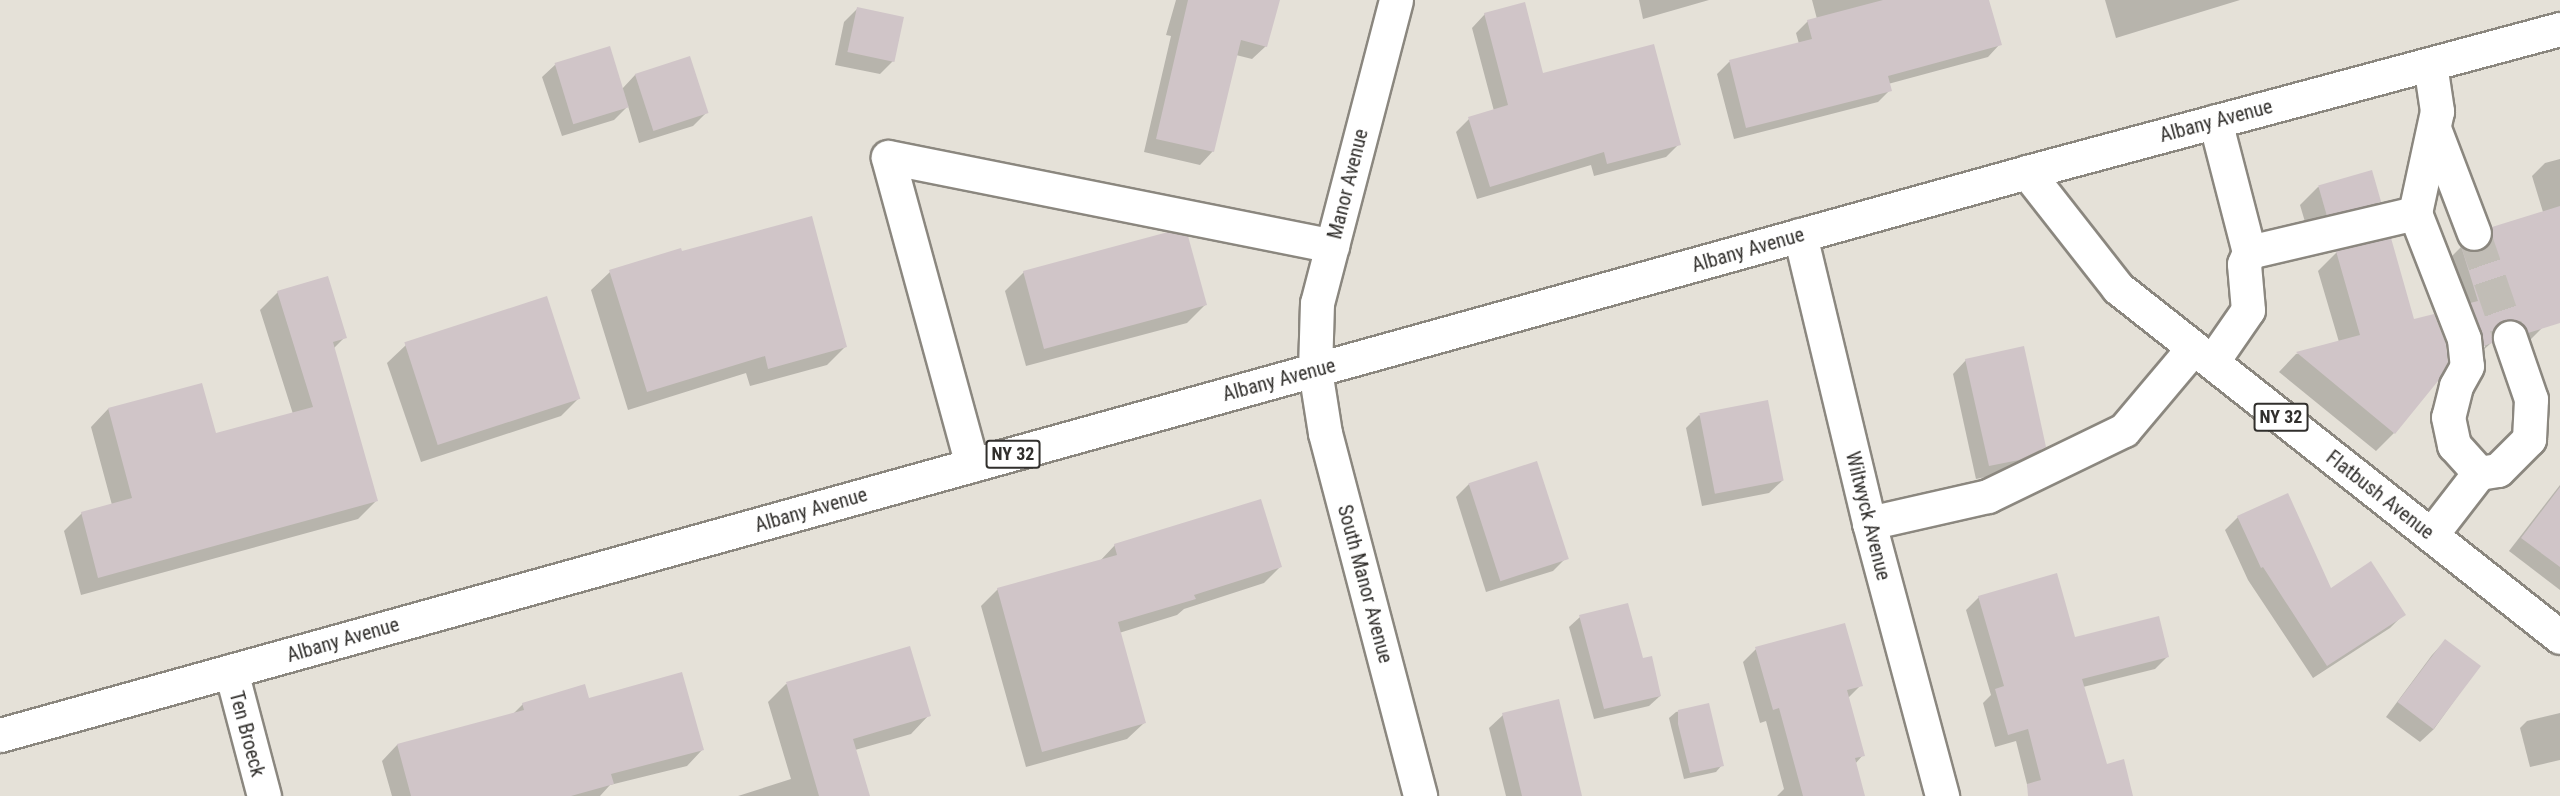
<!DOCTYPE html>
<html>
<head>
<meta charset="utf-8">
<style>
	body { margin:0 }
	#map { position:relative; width:2560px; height:796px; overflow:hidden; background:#e5e1d8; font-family:"Roboto Condensed",sans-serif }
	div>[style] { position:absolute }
	.shadow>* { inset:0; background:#0003 }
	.building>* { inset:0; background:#d0c5c8; transform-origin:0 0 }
	.minor-tunnel>* { height:33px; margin-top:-16.5px; transform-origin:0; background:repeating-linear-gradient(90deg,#c1bdb6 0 33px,transparent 0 49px) }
	.roads { filter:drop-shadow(2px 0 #8b877f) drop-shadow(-2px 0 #8b877f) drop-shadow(0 2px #8b877f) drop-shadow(0 -2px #8b877f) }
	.minor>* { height:33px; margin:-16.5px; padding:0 16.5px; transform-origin:16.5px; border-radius:16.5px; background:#fff }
	.major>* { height:33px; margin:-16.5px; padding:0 16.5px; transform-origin:16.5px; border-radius:16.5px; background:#fff }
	span { translate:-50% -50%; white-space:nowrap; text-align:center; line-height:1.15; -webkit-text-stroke:4.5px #fff; paint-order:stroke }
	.shield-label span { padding:2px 4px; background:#fff; border:2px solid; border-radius:4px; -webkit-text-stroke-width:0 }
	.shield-label { font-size:18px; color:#312f2c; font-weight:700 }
	.street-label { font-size:20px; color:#312f2c }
</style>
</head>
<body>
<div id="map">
	<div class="shadow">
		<i style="clip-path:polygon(1176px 0,1278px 0,1266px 46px,1252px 59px,1236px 55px,1213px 151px,1200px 165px,1144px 152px,1171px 36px,1166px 35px)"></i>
		<i style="clip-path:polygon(1639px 0,1709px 0,1643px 19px)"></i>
		<i style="clip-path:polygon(1812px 0,1988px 0,2000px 44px,1988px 57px,1888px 84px,1890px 90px,1878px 102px,1734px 139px,1717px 74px,1729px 62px,1799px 44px,1796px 33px,1808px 21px,1817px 19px)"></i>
		<i style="clip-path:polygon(2105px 0,2240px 0,2116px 38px)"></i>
		<i style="clip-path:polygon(857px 9px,893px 61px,880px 74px,835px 65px,844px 22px)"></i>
		<i style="clip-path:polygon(1485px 14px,1542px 75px,1679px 144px,1666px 157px,1594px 176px,1591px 165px,1477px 199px,1456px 132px,1469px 119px,1494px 111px,1472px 28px)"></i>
		<i style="clip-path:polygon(689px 58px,706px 113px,693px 126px,639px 143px,628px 106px,614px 120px,562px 136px,542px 77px,556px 64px,622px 89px,635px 75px)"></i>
		<i style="clip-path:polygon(evenodd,2560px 159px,2560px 262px,2543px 327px,2530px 340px,2514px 345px,2499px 332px,2490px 333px,2491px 343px,2477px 356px,2448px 260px,2461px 247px,2470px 253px,2480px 252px,2479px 242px,2492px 229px,2543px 212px,2532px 176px,2545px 163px,2560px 159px,2472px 304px,2485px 347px,2483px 348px,2470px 307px,2472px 304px,2560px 159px,2519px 316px,2529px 331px,2529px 337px,2516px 318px,2519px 316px)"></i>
		<i style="clip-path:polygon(2318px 187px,2379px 201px,2361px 220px,2308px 232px,2300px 205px)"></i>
		<i style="clip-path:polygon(2337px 252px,2394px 433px,2376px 451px,2279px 372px,2296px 354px,2339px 342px,2318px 271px)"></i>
		<i style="clip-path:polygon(681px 253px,846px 346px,827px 365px,750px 386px,746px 373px,628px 410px,591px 290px,610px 272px)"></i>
		<i style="clip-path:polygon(1024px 272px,1206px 304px,1187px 323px,1026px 366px,1005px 291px)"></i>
		<i style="clip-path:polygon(278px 292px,345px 337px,333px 349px,376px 501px,358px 519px,81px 595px,64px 531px,82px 513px,112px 505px,91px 427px,108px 409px,215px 435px,293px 414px,260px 310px)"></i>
		<i style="clip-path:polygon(406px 345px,579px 398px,561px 416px,421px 462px,387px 363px)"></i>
		<i style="clip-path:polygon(1966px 360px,2044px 446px,2031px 460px,2005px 473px,1976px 479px,1953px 374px)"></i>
		<i style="clip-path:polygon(1699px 415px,1783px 480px,1769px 493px,1702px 506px,1686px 428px)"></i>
		<i style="clip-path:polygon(1469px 484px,1566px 558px,1553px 571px,1486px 592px,1456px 497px)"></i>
		<i style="clip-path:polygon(2560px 485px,2560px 590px,2509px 551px)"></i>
		<i style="clip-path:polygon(2238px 517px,2330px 590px,2404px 614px,2390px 628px,2313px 678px,2248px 580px,2225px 530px)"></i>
		<i style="clip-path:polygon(1115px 545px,1281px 566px,1264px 583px,1184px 609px,1177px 615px,1119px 633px,1144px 723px,1127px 739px,1026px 767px,981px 606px,998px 589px,1099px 562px)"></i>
		<i style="clip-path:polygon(1979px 597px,2074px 639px,2168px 656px,2155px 669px,2083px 687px,2106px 765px,2131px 796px,2030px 796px,2016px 741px,1995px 747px,1983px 703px,1991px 695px,1966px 610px)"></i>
		<i style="clip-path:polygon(1580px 617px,1642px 660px,1660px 696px,1649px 706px,1594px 719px,1569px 627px)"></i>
		<i style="clip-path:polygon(2445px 641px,2479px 666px,2434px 729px,2420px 742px,2386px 717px,2432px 655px)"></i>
		<i style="clip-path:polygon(1756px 649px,1861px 685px,1848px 698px,1863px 755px,1855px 764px,1862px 796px,1777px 796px,1784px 789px,1766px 721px,1760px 723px,1743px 662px)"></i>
		<i style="clip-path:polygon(786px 684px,929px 715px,911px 734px,855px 750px,869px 796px,738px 796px,791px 779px,768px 702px)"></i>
		<i style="clip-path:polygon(523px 704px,702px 750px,687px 766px,610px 785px,600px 796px,392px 796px,382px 761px,397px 745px,512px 715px)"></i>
		<i style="clip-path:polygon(1708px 705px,1722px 765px,1716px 772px,1684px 779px,1669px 718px,1676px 712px)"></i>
		<i style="clip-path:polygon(2560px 713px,2560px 760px,2530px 767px,2520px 728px,2527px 721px)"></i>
		<i style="clip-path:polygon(1503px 715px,1581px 796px,1506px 796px,1489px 728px)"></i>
	</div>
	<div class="building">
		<i style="clip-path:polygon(1188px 0,1280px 0,1267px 47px,1241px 40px,1214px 152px,1156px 139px)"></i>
		<i style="clip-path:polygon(1883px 0,1989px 0,2002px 45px,1888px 76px,1892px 91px,1746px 128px,1729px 60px,1812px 39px,1807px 20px)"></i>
		<i style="clip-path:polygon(1525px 2px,1543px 73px,1654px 44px,1681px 145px,1607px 164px,1604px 152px,1490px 187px,1468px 117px,1508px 105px,1484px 13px)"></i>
		<i style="left:857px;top:7px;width:48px;height:46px;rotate:12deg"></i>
		<i style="left:610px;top:46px;width:64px;height:58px;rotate:73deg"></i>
		<i style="left:690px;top:56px;width:60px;height:58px;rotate:72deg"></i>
		<i style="left:2372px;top:170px;width:33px;height:56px;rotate:74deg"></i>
		<i style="clip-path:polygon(2560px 206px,2560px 323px,2528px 333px,2522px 324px,2513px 320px,2504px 320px,2496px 326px,2492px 334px,2492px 343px,2484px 346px,2470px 303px,2478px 301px,2461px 246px,2470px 251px,2481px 250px,2489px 244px,2492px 237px,2492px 227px)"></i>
		<i style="clip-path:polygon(812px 216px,847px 347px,768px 369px,765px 356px,647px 392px,609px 270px,681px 248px,682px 251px)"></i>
		<i style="clip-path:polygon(1168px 232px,1188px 236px,1207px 305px,1044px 349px,1023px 271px)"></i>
		<i style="clip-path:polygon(2391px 238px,2414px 319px,2434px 314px,2446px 344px,2448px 362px,2438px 381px,2395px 434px,2296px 352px,2360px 335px,2336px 251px)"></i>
		<i style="clip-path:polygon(328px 276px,347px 338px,333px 342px,378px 501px,98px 578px,81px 512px,132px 498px,108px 408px,202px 383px,216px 433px,313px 407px,277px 291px)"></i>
		<i style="left:547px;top:296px;width:108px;height:150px;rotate:72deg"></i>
		<i style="clip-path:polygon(2024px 346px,2046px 447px,2019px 460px,1989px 466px,1965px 359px)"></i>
		<i style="left:1768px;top:400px;width:82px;height:70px;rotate:79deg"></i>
		<i style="left:1537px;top:461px;width:103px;height:72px;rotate:72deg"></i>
		<i style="clip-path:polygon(2560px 487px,2560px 567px,2521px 538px)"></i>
		<i style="clip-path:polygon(2288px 493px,2331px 588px,2371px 561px,2406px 615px,2327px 666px,2263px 567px,2261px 568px,2237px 516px)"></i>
		<i style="clip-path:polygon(1261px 499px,1282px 567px,1194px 595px,1196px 599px,1118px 622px,1146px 723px,1042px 752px,997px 588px,1117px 555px,1114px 544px)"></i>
		<i style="clip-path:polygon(2057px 573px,2075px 637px,2159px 616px,2169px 657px,2082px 679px,2107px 764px,2124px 759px,2133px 796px,2028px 796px,2027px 784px,2041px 780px,2028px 729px,2008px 735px,1995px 689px,2004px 686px,1978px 596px)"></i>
		<i style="clip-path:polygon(1628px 603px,1643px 658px,1652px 656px,1661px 696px,1604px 709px,1579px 615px)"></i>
		<i style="clip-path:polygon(1845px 623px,1863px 686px,1847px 690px,1865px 756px,1855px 758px,1865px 796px,1803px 796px,1779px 708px,1773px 710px,1755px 647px)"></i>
		<i style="left:2445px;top:639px;width:45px;height:79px;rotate:37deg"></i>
		<i style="clip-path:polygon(910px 646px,931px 716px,853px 739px,870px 796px,819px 796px,786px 682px)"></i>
		<i style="clip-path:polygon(682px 672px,704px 750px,611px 774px,614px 784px,571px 796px,411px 796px,397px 744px,524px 710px,522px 703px,585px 684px,589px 698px)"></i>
		<i style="clip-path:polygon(1559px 699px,1582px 796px,1522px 796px,1502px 713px)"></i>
		<i style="clip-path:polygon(1709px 703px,1724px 766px,1690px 773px,1678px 724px,1678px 710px)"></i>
	</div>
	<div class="minor-tunnel">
		<i style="left:2474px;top:233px;width:111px;rotate:71.1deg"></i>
	</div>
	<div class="roads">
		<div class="minor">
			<i style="left:1396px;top:0;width:313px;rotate:104.6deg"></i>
			<i style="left:1317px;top:303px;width:67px;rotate:91.7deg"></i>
			<i style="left:1315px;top:370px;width:64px;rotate:81deg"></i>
			<i style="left:1325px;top:433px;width:375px;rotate:75.3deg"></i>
			<i style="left:2430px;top:64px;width:48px;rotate:81.5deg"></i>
			<i style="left:2437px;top:111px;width:104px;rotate:102.2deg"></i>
			<i style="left:2415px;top:213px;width:135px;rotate:68.7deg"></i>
			<i style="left:2464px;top:339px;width:27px;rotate:84deg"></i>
			<i style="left:2467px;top:366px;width:23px;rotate:119deg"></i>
			<i style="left:2456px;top:386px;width:32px;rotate:104deg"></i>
			<i style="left:2448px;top:417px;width:29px;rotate:78deg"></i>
			<i style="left:2454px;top:445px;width:38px;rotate:48deg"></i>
			<i style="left:2435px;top:131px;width:109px;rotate:69.1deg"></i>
			<i style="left:1800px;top:235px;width:296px;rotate:76.5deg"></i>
			<i style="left:1869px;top:523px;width:283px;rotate:75deg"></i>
			<i style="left:2249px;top:252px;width:171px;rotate:-13.2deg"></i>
			<i style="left:2212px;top:362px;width:63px;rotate:-55.3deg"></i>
			<i style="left:2248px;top:310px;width:46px;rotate:-95deg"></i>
			<i style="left:2244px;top:264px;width:13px;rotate:-67deg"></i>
			<i style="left:2249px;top:252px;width:135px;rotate:-104.5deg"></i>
			<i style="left:972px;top:465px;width:319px;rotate:-105.3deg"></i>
			<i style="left:888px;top:157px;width:453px;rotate:11.3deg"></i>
			<i style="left:1869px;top:523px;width:122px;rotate:-12.8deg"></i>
			<i style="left:1988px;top:496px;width:151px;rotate:-25.9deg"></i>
			<i style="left:2124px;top:430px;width:107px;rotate:-49.9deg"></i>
			<i style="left:2431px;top:535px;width:78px;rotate:-52.3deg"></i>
			<i style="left:2479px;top:473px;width:19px;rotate:-9deg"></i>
			<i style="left:2498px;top:470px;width:44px;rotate:-45deg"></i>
			<i style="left:2529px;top:439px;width:40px;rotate:-87.1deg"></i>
			<i style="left:2531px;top:399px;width:65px;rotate:-109deg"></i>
			<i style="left:231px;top:671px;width:129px;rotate:75.2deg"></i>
		</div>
		<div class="major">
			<i style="left:2027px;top:172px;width:147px;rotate:51.9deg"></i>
			<i style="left:2118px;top:288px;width:563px;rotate:38.29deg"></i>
			<i style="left:0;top:735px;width:2104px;rotate:-15.52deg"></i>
			<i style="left:2027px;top:172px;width:552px;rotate:-15.02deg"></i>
		</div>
	</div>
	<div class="shield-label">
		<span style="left:2281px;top:417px">NY 32</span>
		<span style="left:1013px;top:454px">NY 32</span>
	</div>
	<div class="street-label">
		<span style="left:2216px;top:121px;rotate:-15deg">Albany Avenue</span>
		<span style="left:1348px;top:184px;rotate:-76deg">Manor Avenue</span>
		<span style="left:1748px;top:250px;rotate:-16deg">Albany Avenue</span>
		<span style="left:1279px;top:380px;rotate:-15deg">Albany Avenue</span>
		<span style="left:2380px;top:495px;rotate:38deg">Flatbush Avenue</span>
		<span style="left:811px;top:510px;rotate:-16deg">Albany Avenue</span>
		<span style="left:1868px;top:516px;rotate:76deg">Wiltwyck Avenue</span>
		<span style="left:1365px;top:584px;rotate:75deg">South Manor Avenue</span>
		<span style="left:343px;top:640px;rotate:-16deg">Albany Avenue</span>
		<span style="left:247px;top:734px;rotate:75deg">Ten Broeck</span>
	</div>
</div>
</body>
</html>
